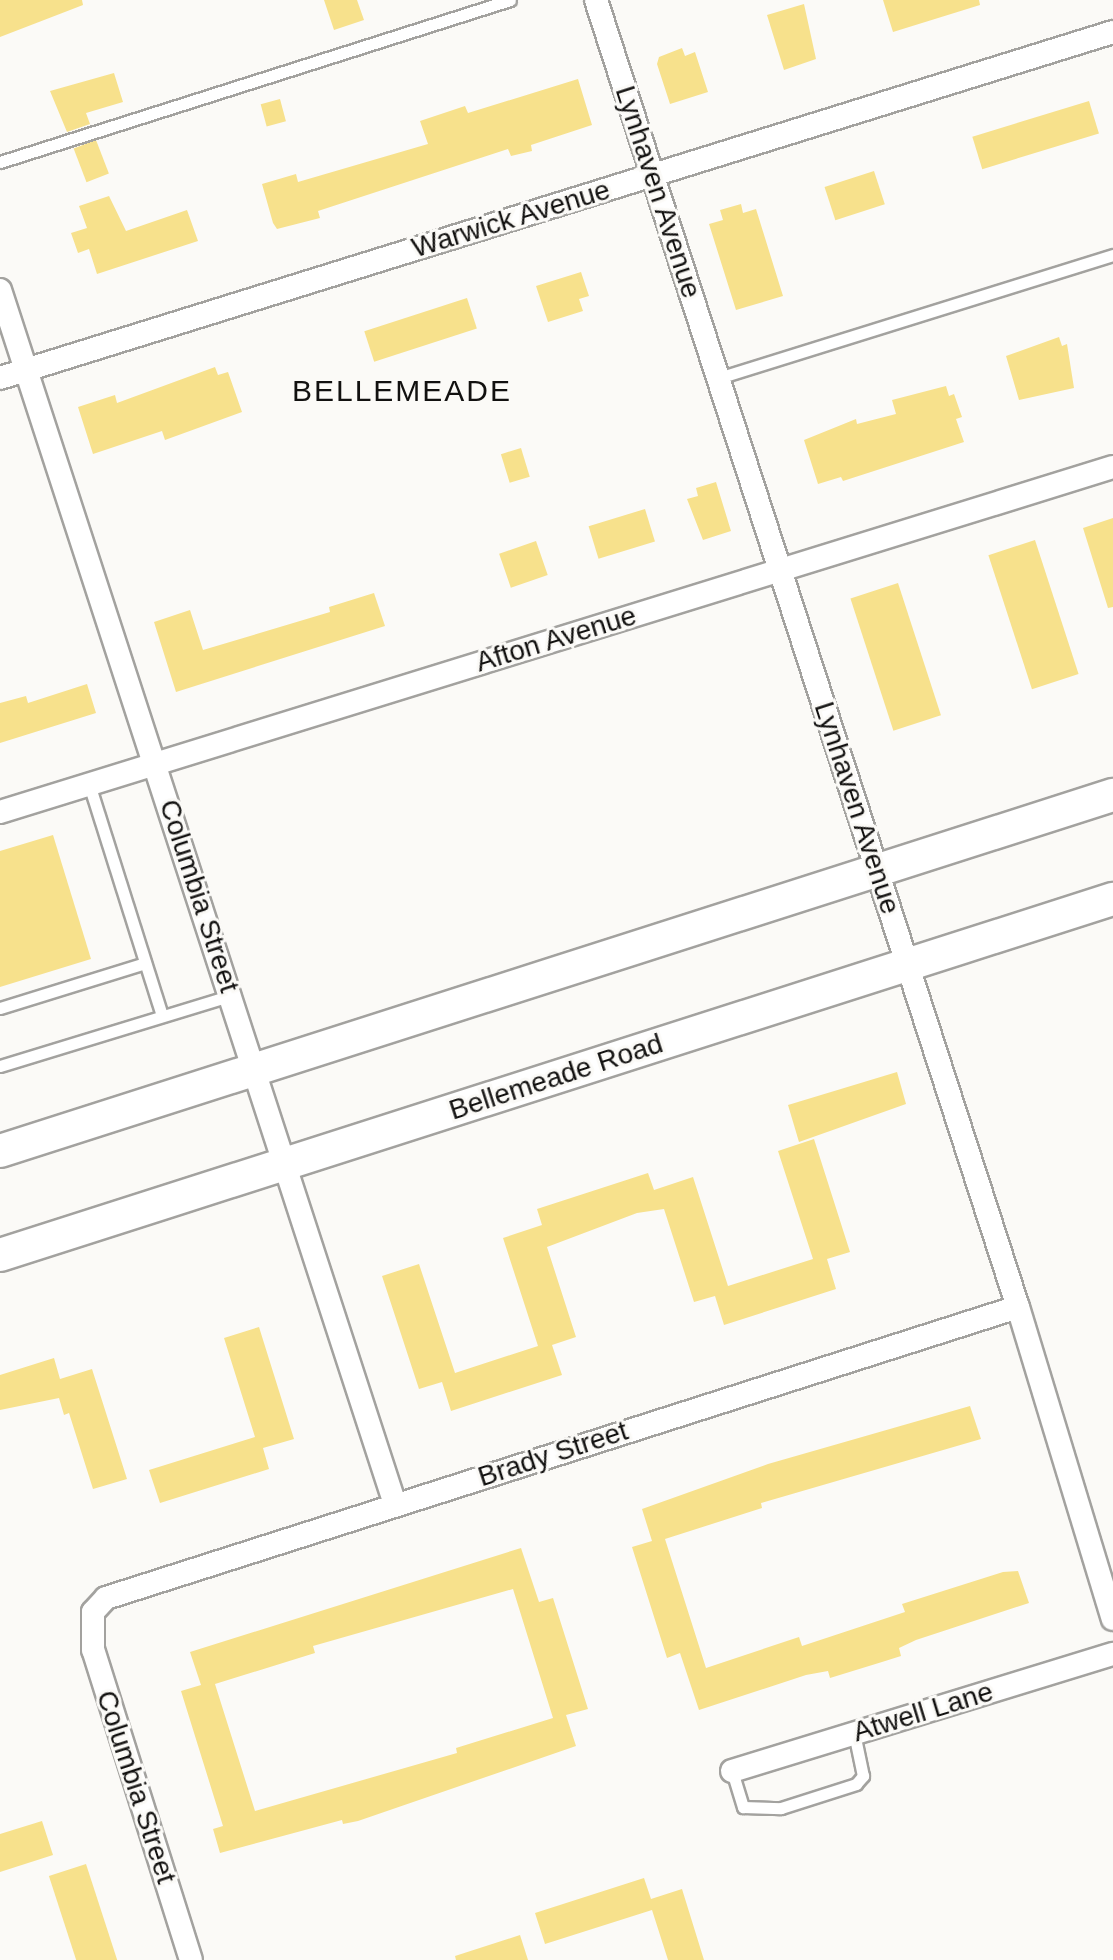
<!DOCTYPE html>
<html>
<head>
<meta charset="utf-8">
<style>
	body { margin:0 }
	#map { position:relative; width:1113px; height:1960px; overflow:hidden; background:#fbfaf7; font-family:Helvetica,sans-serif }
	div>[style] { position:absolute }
	.building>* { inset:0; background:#f7e18c; transform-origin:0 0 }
	.roads { filter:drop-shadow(2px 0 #a3a29f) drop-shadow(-2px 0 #a3a29f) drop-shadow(0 2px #a3a29f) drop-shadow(0 -2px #a3a29f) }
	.service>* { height:11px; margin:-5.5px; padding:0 5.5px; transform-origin:5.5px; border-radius:5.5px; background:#fff }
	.minor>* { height:22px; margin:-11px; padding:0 11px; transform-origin:11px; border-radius:11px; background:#fff }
	.secondary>* { height:32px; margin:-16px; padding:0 16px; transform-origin:16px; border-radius:16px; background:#fff }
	span { translate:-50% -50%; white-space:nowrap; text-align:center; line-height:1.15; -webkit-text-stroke:6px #fbfaf7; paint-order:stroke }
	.street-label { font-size:28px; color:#121110 }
	.neighbourhood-label { font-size:30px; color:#121110; letter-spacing:2px }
</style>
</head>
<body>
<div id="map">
	<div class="building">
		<i style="clip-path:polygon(0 0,82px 0,83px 5px,0 37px)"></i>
		<i style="clip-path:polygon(324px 0,357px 0,364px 20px,334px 30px)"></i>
		<i style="clip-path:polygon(883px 0,979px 0,980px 5px,893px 32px)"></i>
		<i style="clip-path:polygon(804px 4px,816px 59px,784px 70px,767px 15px)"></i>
		<i style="clip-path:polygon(682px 48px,685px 56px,695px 52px,708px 92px,670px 104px,657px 64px,659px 57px)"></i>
		<i style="clip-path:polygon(114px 73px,123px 102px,86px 113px,90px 124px,67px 132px,50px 91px)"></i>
		<i style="clip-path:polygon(578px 79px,592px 125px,531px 145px,532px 151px,511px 156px,508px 149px,318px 211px,320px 218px,277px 229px,273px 223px,262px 184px,296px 174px,298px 182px,428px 144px,420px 121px,465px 106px,468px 113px)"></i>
		<i style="left:280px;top:99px;width:23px;height:20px;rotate:75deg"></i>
		<i style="left:1089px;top:101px;width:34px;height:122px;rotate:73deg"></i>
		<i style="left:96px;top:140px;width:36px;height:24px;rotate:69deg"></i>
		<i style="left:874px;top:171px;width:35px;height:52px;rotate:72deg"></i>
		<i style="clip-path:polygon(109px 196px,126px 231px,187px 210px,198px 241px,97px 274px,89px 249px,78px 253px,71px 233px,87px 228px,79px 206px)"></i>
		<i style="clip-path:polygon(741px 204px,743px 213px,756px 209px,783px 296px,736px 310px,709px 224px,723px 220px,720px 210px)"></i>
		<i style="clip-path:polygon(581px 272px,589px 296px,579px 299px,583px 311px,548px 322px,536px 286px)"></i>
		<i style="left:467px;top:298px;width:32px;height:108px;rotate:72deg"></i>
		<i style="clip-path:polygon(1059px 337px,1062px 346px,1067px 344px,1074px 388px,1019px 400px,1006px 356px)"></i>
		<i style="clip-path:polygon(215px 367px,218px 375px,228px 372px,242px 412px,165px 440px,162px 431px,93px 454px,78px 407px,115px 395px,117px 403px)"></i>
		<i style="clip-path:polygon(946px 386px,949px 396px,954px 394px,962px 417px,956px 419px,964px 442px,843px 481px,841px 477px,818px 484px,804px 440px,856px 419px,857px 424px,896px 414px,892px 400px)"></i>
		<i style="left:521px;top:448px;width:30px;height:21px;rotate:73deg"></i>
		<i style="clip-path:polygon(716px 482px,731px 531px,703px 540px,687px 499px,698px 496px,696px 488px)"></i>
		<i style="left:645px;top:509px;width:34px;height:59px;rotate:73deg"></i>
		<i style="clip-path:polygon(1113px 518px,1113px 607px,1108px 608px,1083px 528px)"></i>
		<i style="left:1035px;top:540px;width:141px;height:49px;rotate:72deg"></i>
		<i style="left:536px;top:541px;width:36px;height:39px;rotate:71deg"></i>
		<i style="left:898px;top:583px;width:139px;height:50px;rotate:72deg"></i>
		<i style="clip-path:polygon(374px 593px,385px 626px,176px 692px,154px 622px,190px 610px,203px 650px,330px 612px,329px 607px)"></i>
		<i style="clip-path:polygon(87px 684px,96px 713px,0 743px,0 703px,26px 696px,28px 703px)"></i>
		<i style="clip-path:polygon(53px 835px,91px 959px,0 987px,0 851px)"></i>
		<i style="clip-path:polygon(897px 1072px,906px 1104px,799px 1142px,788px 1105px)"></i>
		<i style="clip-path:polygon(814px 1139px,850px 1252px,827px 1259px,836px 1289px,724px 1325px,715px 1296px,694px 1302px,664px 1209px,637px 1213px,547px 1247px,576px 1337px,552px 1345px,562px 1375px,451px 1411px,442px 1382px,419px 1389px,382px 1276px,419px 1264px,455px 1373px,538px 1346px,503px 1238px,542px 1225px,537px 1209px,648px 1173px,654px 1190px,693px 1177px,728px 1286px,813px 1259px,778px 1151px)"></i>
		<i style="clip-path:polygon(259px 1327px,294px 1439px,263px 1448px,269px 1469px,160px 1503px,149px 1470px,255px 1437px,224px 1338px)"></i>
		<i style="clip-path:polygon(54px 1358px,60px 1379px,92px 1369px,127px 1479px,93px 1489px,69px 1413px,64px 1415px,59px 1398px,0 1410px,0 1375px)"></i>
		<i style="clip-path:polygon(970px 1406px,981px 1439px,761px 1503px,762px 1508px,665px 1539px,706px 1668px,799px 1637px,802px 1646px,905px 1612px,902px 1604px,1003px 1572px,1018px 1571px,1029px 1603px,916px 1640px,899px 1648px,901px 1656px,882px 1662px,830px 1678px,828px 1671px,806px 1675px,699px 1710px,680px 1653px,667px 1658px,632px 1547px,652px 1541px,642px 1509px,768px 1464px)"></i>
		<i style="clip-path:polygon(evenodd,521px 1548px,539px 1602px,553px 1598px,588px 1709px,566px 1715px,576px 1746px,358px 1821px,343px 1824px,342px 1820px,220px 1853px,213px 1829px,223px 1826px,181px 1691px,201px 1685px,190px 1652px,521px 1548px,513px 1589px,553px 1718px,456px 1748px,457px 1753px,255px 1811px,215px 1684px,315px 1653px,313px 1646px,513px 1589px)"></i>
		<i style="clip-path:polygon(42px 1821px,53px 1855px,0 1872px,0 1834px)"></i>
		<i style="left:86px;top:1864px;width:101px;height:39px;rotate:72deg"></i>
		<i style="clip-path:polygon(644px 1878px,651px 1899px,682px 1889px,704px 1960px,668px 1960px,652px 1910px,545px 1944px,535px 1913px)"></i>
		<i style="clip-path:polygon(520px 1935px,528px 1960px,456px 1960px,455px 1956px)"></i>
	</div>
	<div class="roads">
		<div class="service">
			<i style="left:0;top:162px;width:535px;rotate:-17.62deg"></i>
			<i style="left:718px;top:378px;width:414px;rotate:-17.3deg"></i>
			<i style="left:89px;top:784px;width:243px;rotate:72.5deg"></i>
			<i style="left:0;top:1008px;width:152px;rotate:-17.2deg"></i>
			<i style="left:0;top:1066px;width:243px;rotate:-17deg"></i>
			<i style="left:732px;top:1771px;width:38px;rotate:73deg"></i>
			<i style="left:743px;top:1807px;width:38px;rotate:2deg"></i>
			<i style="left:781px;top:1808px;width:79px;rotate:-17.7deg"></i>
			<i style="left:856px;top:1784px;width:11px;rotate:-49deg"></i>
			<i style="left:863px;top:1776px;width:44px;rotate:-101.8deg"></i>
		</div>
		<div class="minor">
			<i style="left:596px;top:0;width:1373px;rotate:72.11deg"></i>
			<i style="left:1018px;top:1307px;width:326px;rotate:73.1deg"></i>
			<i style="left:0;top:290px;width:1277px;rotate:71.98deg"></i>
			<i style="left:0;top:378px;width:1166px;rotate:-17.27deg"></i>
			<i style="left:0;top:812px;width:1165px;rotate:-17.22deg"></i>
			<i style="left:732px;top:1771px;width:399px;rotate:-17.1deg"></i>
			<i style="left:191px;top:1960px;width:325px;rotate:-107.5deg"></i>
			<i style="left:93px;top:1650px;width:38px;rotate:-90deg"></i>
			<i style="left:93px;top:1612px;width:19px;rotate:-47deg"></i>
			<i style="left:106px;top:1598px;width:957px;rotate:-17.7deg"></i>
		</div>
		<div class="secondary">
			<i style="left:0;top:1151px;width:1169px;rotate:-17.74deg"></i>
			<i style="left:0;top:1255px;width:1169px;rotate:-17.74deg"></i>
		</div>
	</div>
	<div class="street-label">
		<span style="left:658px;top:192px;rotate:72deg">Lynhaven Avenue</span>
		<span style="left:511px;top:219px;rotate:-17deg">Warwick Avenue</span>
		<span style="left:556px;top:639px;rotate:-17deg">Afton Avenue</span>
		<span style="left:857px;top:808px;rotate:72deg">Lynhaven Avenue</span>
		<span style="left:199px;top:896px;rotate:72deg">Columbia Street</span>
		<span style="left:556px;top:1077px;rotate:-18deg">Bellemeade Road</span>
		<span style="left:553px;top:1454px;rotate:-18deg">Brady Street</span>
		<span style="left:923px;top:1712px;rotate:-17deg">Atwell Lane</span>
		<span style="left:136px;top:1787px;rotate:72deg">Columbia Street</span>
	</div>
	<div class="neighbourhood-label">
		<span style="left:402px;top:391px">BELLEMEADE</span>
	</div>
</div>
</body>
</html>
